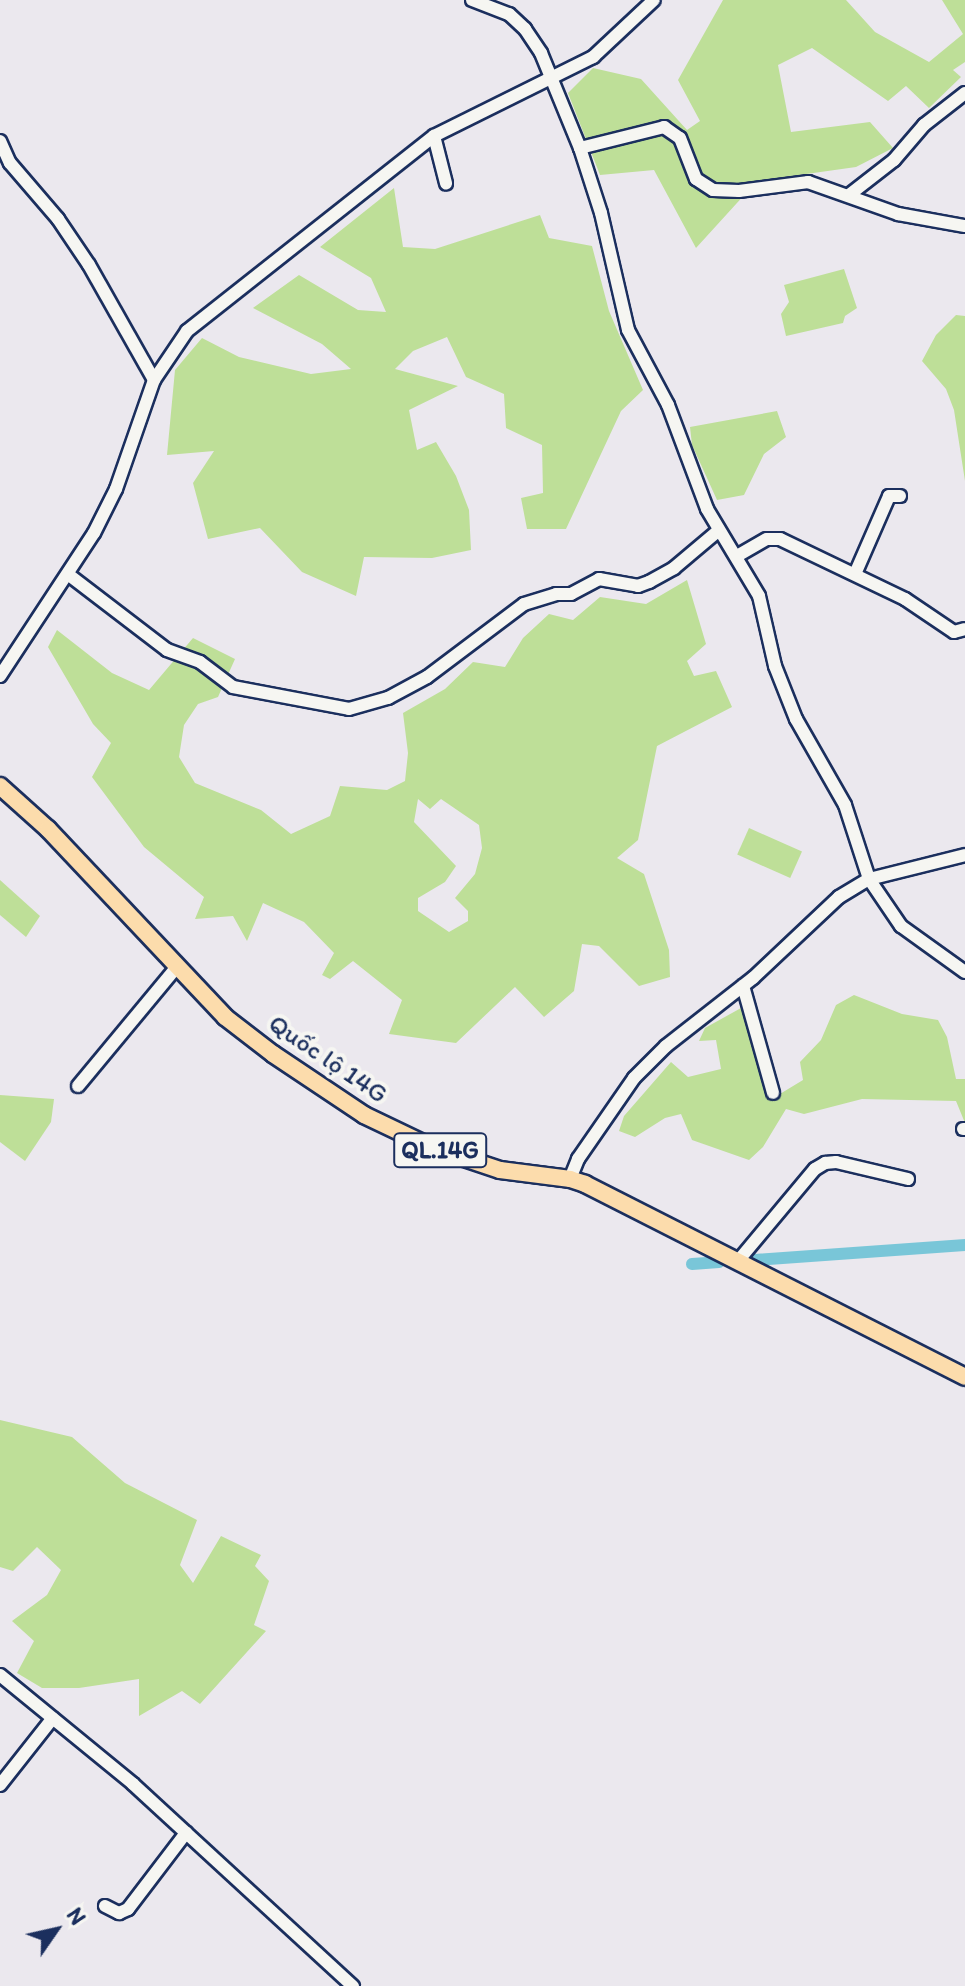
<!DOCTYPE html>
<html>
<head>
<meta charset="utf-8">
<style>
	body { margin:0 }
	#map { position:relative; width:965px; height:1986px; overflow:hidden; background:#ebe8ee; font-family:Itim,sans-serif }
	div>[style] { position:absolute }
	.green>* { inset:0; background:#bedf98; transform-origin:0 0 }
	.canal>* { height:12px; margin:-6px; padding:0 6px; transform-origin:6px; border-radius:6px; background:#79c6d8 }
	.roads { filter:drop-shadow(2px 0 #1b2f5e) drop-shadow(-2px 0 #1b2f5e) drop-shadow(0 2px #1b2f5e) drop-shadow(0 -2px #1b2f5e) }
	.minor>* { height:12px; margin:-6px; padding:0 6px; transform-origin:6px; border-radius:6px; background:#f6f6f2 }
	.major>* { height:16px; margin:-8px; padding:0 8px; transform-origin:8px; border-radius:8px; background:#fcdcac }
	span { translate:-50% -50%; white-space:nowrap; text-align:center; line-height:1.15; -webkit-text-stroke:8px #f6f6f2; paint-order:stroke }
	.shield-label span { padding:2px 6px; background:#f6f6f2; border:2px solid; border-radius:6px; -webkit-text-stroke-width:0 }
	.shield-label { font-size:24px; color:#1b2f5e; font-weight:700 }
	.street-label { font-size:26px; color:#1b2f5e }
	.north { position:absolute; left:16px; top:1890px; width:80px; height:80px; -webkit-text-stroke:6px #f6f6f2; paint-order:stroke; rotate:56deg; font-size:22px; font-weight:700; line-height:32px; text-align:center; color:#1b2f5e }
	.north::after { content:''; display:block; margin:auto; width:28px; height:36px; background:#1b2f5e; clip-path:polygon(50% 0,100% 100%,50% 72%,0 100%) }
</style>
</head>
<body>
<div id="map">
	<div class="green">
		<i style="clip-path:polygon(723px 0,846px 0,875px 32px,929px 62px,963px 34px,942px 0,965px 0,965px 62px,953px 70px,961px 77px,929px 108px,906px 86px,888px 101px,812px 48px,778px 65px,791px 132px,870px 122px,893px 148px,856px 167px,757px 181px,696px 248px,654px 170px,600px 175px,568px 93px,593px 68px,641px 79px,687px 130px,700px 121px,678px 80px)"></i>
		<i style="clip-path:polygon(394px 188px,403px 247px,435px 249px,540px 215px,549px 238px,592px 246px,609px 311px,643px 390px,621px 411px,566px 529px,527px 529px,521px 498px,543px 493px,542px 445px,506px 428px,504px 394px,466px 377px,447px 337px,413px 351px,395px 369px,458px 386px,409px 410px,417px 450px,436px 442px,456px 476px,469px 510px,471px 550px,432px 558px,364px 557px,356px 596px,302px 572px,260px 528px,208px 539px,193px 483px,214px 451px,167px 455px,175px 370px,202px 338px,239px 357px,311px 374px,351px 369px,322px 344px,253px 308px,299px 275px,358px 310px,386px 312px,371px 278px,320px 247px)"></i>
		<i style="clip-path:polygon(844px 269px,857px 308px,845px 316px,843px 323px,786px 336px,781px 314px,789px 302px,784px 285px)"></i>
		<i style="clip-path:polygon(956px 315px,965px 316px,965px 481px,954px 410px,946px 389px,922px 361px,936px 335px)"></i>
		<i style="clip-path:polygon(777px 411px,786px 437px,764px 454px,744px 495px,717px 500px,692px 445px,690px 427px)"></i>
		<i style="clip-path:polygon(evenodd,687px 580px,706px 644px,687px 661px,694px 676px,716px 671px,732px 707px,657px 746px,638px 840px,617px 858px,644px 874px,669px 950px,670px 977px,639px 986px,599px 946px,582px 944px,574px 991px,544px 1017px,515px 987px,456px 1043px,389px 1034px,402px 1000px,353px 961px,330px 979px,322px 975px,334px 953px,304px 922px,263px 903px,247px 941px,233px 916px,195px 919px,204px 897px,144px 847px,92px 777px,111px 743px,93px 724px,48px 647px,57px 630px,112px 673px,149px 690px,193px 638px,235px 659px,218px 697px,198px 704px,184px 725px,179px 757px,195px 783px,261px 810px,291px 834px,330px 816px,340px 786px,387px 790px,405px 781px,408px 753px,403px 713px,445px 689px,473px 662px,505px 667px,523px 638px,549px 614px,573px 620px,600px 597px,646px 604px,687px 580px,418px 799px,430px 809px,441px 799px,479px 825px,482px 848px,475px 874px,455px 898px,468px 911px,468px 921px,449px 932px,418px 911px,418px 898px,445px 882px,456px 866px,414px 822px,418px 799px)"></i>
		<i style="left:749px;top:828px;width:58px;height:29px;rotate:24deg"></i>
		<i style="clip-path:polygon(0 880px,40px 916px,26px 937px,0 915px)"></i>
		<i style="clip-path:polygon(854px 995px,902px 1014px,938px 1020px,947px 1037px,956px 1079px,965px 1079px,965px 1123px,956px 1101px,862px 1099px,804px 1114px,786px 1109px,763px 1147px,749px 1160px,692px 1140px,681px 1114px,665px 1118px,635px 1137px,619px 1131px,624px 1116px,671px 1062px,688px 1077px,721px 1069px,716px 1040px,699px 1041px,705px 1028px,741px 1008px,770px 1100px,803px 1080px,800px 1062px,821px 1040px,836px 1005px)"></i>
		<i style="clip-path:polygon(0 1095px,54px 1099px,51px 1122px,25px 1161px,0 1142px)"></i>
		<i style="clip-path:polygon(0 1420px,72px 1437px,125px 1483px,197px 1520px,180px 1565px,193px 1583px,221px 1536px,261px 1555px,255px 1566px,269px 1581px,254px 1625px,266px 1631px,200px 1704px,182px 1691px,139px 1716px,139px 1679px,79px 1688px,42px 1688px,17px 1673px,34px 1641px,12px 1621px,47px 1595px,61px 1570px,37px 1547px,13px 1571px,0 1567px)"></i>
	</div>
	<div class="canal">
		<i style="left:755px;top:1260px;width:211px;rotate:-4.1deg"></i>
		<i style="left:692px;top:1264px;width:27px;rotate:-4deg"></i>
	</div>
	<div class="roads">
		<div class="minor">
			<i style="left:472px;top:0;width:40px;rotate:21deg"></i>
			<i style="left:509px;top:14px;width:22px;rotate:43deg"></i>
			<i style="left:525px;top:29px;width:29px;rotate:56deg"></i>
			<i style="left:541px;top:53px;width:103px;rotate:67.7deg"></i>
			<i style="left:580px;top:148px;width:68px;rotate:72.1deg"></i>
			<i style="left:601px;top:213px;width:120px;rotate:77deg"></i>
			<i style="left:628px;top:330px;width:85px;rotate:61.9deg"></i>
			<i style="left:668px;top:405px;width:111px;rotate:69.4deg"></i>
			<i style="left:707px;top:509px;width:101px;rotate:59.1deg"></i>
			<i style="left:759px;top:596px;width:72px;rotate:77.1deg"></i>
			<i style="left:775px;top:666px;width:57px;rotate:68.4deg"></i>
			<i style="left:796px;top:719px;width:99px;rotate:60.3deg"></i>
			<i style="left:845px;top:805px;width:78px;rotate:72deg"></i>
			<i style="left:869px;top:879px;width:57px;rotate:55.8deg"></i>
			<i style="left:901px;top:926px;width:79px;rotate:35.7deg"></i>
			<i style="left:434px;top:136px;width:49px;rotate:75.7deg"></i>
			<i style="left:0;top:141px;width:24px;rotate:66deg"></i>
			<i style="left:10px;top:163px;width:74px;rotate:49.4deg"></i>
			<i style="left:58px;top:219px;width:55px;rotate:56deg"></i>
			<i style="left:89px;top:265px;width:132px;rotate:60.5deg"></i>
			<i style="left:580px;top:148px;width:87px;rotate:-14deg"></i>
			<i style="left:664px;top:127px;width:19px;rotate:35deg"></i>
			<i style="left:680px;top:138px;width:44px;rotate:68.7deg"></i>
			<i style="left:696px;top:179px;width:20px;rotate:33deg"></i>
			<i style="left:713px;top:190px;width:26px;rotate:2deg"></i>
			<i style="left:739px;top:191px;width:70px;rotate:-7.4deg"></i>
			<i style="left:808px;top:182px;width:96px;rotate:19.6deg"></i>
			<i style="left:898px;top:214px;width:68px;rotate:10.2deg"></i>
			<i style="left:849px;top:195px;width:57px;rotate:-37.9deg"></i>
			<i style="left:894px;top:160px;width:46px;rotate:-49.4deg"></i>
			<i style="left:924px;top:125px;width:52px;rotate:-38deg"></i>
			<i style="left:737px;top:556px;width:34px;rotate:-30deg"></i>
			<i style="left:767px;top:539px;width:13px"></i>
			<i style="left:780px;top:539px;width:139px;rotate:25.6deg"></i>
			<i style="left:905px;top:599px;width:59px;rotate:34deg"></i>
			<i style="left:954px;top:632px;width:11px;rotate:-15deg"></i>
			<i style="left:855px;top:574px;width:85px;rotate:-66.4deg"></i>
			<i style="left:889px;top:496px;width:11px"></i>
			<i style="left:69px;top:575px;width:123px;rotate:37.4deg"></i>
			<i style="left:167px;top:650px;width:35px;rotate:20deg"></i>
			<i style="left:200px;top:662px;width:41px;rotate:37.1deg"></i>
			<i style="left:233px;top:687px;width:118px;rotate:10.7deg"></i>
			<i style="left:349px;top:709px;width:41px;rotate:-15.8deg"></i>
			<i style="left:388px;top:698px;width:44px;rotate:-28.3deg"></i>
			<i style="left:427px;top:677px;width:121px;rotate:-37deg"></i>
			<i style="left:524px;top:604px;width:34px;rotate:-17deg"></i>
			<i style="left:556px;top:594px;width:15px"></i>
			<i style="left:571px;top:594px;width:32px;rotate:-28deg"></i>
			<i style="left:599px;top:579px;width:40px;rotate:10deg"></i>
			<i style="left:638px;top:586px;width:12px;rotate:-20deg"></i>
			<i style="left:649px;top:582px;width:29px;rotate:-29deg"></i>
			<i style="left:674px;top:568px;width:57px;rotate:-40.1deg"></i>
			<i style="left:0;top:676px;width:171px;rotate:-56.7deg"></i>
			<i style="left:94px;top:533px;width:49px;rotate:-63.4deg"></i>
			<i style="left:116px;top:489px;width:115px;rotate:-70.8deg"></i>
			<i style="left:154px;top:380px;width:59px;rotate:-56deg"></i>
			<i style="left:187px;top:331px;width:315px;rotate:-38.3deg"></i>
			<i style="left:434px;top:136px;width:178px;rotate:-26.4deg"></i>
			<i style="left:593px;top:57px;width:83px;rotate:-43.1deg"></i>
			<i style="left:743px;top:986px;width:111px;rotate:74.3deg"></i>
			<i style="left:78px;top:1086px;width:153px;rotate:-50.3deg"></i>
			<i style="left:963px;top:1129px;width:2px"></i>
			<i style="left:570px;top:1179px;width:22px;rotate:-68deg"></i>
			<i style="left:578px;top:1159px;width:98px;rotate:-55.3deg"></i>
			<i style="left:634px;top:1078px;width:45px;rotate:-45deg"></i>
			<i style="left:666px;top:1046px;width:110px;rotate:-38deg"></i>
			<i style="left:753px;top:978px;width:118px;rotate:-43.3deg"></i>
			<i style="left:839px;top:897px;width:35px;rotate:-31deg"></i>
			<i style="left:869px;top:879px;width:99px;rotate:-14deg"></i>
			<i style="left:738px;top:1261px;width:120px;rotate:-50.1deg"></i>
			<i style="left:815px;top:1169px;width:12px;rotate:-31deg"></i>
			<i style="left:825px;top:1163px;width:11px;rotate:-5deg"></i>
			<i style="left:836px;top:1162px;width:74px;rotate:13.3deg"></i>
			<i style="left:0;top:1675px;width:172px;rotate:39.3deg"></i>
			<i style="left:133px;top:1784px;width:299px;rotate:42.6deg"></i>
			<i style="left:0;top:1785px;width:85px;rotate:-51.7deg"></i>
			<i style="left:105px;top:1906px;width:16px;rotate:27deg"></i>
			<i style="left:119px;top:1913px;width:10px;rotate:-24deg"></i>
			<i style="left:128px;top:1909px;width:96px;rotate:-52.7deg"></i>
		</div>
		<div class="major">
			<i style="left:0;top:786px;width:64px;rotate:41.9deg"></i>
			<i style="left:48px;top:829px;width:258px;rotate:46.7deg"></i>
			<i style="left:225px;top:1017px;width:61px;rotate:37.6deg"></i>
			<i style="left:273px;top:1054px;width:110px;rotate:33.8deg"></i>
			<i style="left:364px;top:1115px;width:74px;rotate:25.5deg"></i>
			<i style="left:431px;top:1147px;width:73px;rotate:18.4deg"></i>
			<i style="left:500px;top:1170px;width:71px;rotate:7.3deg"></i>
			<i style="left:570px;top:1179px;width:16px;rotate:18deg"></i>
			<i style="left:585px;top:1184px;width:426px;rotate:26.9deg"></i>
		</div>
	</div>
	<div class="shield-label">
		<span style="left:440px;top:1150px">QL.14G</span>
	</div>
	<div class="street-label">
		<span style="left:328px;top:1059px;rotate:34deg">Quốc lộ 14G</span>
	</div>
	<div class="north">N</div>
</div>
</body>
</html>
